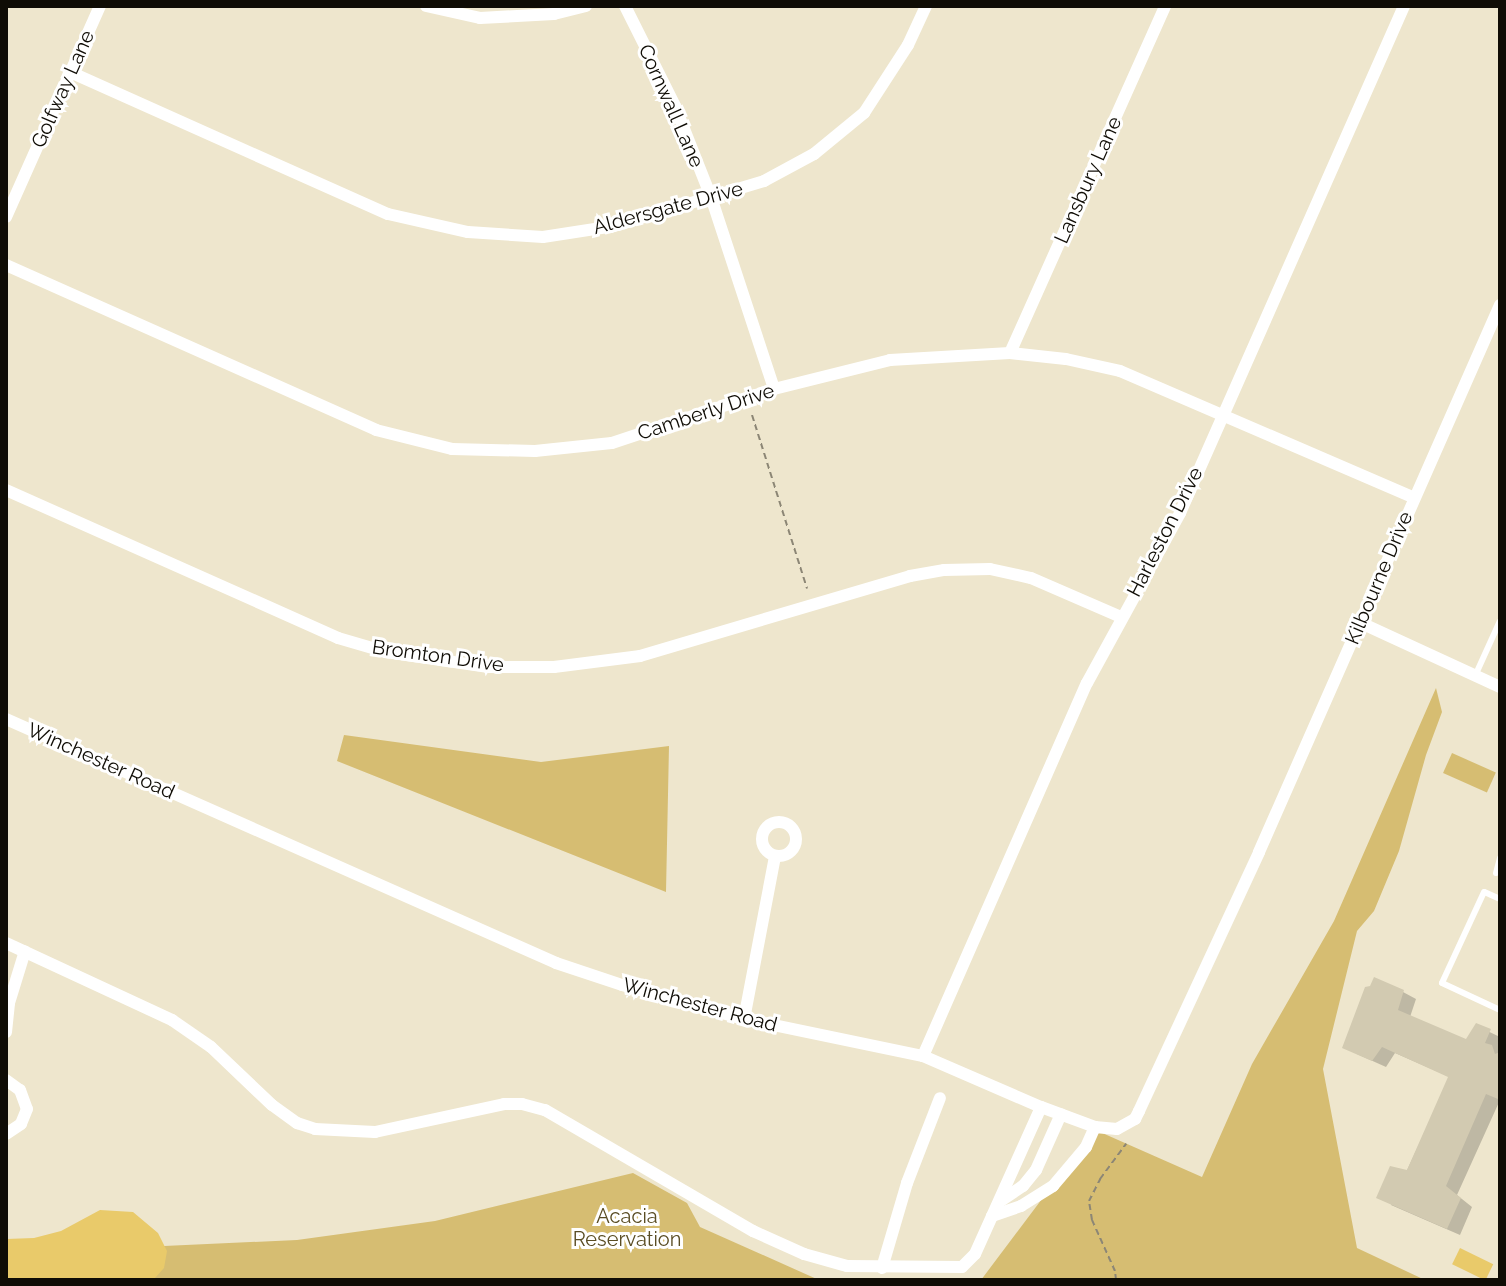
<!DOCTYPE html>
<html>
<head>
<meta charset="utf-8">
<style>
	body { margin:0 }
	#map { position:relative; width:1506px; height:1286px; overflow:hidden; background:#eee6cd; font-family:Raleway,sans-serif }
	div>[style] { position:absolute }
	.green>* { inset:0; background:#d6bd72; transform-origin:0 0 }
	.water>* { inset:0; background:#e9ca6a; transform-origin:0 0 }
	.shadow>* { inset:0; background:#0003 }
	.building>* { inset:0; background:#d2cab1 }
	.path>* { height:2px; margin-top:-1px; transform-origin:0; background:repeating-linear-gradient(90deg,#8c8675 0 6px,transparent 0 10px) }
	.service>* { height:6px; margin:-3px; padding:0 3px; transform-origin:3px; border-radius:3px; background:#fff }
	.minor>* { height:12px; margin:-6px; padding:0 6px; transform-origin:6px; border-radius:6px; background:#fff }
	.minor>.ring { margin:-6px; padding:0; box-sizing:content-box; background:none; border:12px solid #fff; border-radius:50% }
	span { translate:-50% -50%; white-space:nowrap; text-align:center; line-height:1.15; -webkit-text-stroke:6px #fff; paint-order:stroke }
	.street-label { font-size:20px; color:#0f0c05 }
	.park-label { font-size:20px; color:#5a4d24 }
	.frame { position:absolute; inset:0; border:8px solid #0f0c05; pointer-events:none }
</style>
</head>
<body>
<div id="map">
	<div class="green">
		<i style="clip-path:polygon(1436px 688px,1442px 712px,1426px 755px,1399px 851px,1374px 911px,1357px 931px,1323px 1069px,1357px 1248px,1425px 1280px,981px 1280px,1084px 1143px,1100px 1132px,1202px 1177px,1252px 1064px,1334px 921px)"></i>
		<i style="clip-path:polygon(344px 735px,541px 762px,669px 746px,666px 892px,337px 761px)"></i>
		<i style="left:1452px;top:753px;width:48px;height:22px;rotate:24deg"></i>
		<i style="clip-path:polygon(633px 1173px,687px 1203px,700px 1227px,819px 1280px,6px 1280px,164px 1246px,297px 1240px,435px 1221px)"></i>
	</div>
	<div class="water">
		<i style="clip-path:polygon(100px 1210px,133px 1212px,158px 1233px,167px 1251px,164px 1268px,155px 1278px,6px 1280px,6px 1239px,34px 1238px,61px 1231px)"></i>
		<i style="left:1460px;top:1248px;width:37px;height:18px;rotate:26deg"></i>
	</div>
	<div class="shadow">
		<i style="clip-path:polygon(1372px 987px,1403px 992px,1416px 999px,1410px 1017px,1466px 1042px,1477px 1026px,1500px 1037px,1500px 1100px,1457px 1195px,1472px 1207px,1460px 1235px,1391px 1205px,1450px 1077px,1395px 1053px,1386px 1067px,1357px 1054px)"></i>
	</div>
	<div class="building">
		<i style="clip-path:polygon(1374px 977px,1404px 990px,1398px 1010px,1466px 1039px,1476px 1023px,1491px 1029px,1485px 1043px,1492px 1045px,1495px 1054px,1500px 1052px,1500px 1095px,1498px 1099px,1486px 1094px,1446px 1186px,1461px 1198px,1447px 1229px,1376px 1198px,1390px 1166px,1407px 1170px,1448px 1077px,1382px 1047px,1372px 1061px,1342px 1048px,1365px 987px,1370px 986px)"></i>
	</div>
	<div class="path">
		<i style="left:752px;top:415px;width:182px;rotate:72.4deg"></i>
		<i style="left:1116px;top:1280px;width:9px;rotate:-96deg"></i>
		<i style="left:1115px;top:1271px;width:56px;rotate:-114.3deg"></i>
		<i style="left:1092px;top:1220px;width:19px;rotate:-99deg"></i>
		<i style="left:1089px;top:1201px;width:25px;rotate:-63deg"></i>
		<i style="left:1100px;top:1179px;width:44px;rotate:-53.4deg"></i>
	</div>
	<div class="service">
		<i style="left:1475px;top:676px;width:60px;rotate:-65.6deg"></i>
		<i style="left:1496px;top:873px;width:16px;rotate:-75deg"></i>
		<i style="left:1500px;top:899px;width:17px;rotate:-156deg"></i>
		<i style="left:1484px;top:892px;width:100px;rotate:114.8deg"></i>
		<i style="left:1442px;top:983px;width:64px;rotate:25deg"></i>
	</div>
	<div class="minor">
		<i style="left:426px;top:6px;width:55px;rotate:12.5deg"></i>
		<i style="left:480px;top:18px;width:74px;rotate:-3.1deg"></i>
		<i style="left:554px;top:14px;width:33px;rotate:-14deg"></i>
		<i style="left:625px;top:6px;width:112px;rotate:63.4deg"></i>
		<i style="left:675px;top:106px;width:98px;rotate:68.4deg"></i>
		<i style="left:711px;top:197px;width:202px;rotate:71.8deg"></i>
		<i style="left:70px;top:72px;width:348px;rotate:24.1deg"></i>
		<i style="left:388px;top:214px;width:82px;rotate:12.7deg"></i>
		<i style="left:468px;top:232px;width:75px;rotate:3.8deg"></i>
		<i style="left:543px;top:237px;width:72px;rotate:-8.8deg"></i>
		<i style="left:614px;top:226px;width:157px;rotate:-16.7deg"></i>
		<i style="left:764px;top:181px;width:57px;rotate:-28.4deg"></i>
		<i style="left:814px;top:154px;width:65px;rotate:-39.4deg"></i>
		<i style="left:864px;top:113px;width:81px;rotate:-57.1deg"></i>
		<i style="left:908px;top:45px;width:43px;rotate:-65.2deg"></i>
		<i style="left:6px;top:217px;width:231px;rotate:-66deg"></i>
		<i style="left:6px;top:265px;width:405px;rotate:24deg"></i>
		<i style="left:376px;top:430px;width:78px;rotate:14deg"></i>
		<i style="left:452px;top:449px;width:83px;rotate:1.4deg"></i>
		<i style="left:535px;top:451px;width:77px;rotate:-5.9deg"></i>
		<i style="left:612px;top:443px;width:171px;rotate:-18.4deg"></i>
		<i style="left:774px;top:389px;width:120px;rotate:-14deg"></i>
		<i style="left:890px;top:360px;width:120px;rotate:-3.3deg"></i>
		<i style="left:1010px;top:353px;width:56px;rotate:6.1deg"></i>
		<i style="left:1066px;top:359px;width:55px;rotate:12.5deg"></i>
		<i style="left:1120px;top:371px;width:319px;rotate:23.3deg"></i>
		<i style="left:1010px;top:353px;width:380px;rotate:-65.9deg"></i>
		<i style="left:6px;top:490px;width:363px;rotate:24deg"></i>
		<i style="left:338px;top:638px;width:50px;rotate:16.3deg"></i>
		<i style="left:386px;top:652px;width:102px;rotate:8.4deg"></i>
		<i style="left:487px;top:667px;width:67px"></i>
		<i style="left:554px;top:667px;width:87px;rotate:-7.3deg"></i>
		<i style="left:640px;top:656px;width:282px;rotate:-16.5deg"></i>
		<i style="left:910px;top:576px;width:35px;rotate:-10deg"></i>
		<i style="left:944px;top:570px;width:46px;rotate:-1.2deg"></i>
		<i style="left:990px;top:569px;width:42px;rotate:12.4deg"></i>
		<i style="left:1031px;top:578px;width:98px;rotate:23.4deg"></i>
		<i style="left:1361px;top:623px;width:153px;rotate:24.7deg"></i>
		<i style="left:6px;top:719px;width:602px;rotate:23.92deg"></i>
		<i style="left:556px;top:963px;width:70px;rotate:18.4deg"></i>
		<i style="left:622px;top:985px;width:127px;rotate:15.6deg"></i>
		<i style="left:744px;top:1019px;width:183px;rotate:11.7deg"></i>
		<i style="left:923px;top:1056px;width:129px;rotate:23.4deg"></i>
		<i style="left:1041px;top:1107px;width:58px;rotate:20.3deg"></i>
		<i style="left:1095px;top:1127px;width:22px;rotate:5deg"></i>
		<i style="left:1117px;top:1129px;width:21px;rotate:-29deg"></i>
		<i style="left:1135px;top:1119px;width:9px;rotate:-63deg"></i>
		<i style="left:1139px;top:1111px;width:285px;rotate:-65.1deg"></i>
		<i style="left:1259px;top:852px;width:598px;rotate:-66.22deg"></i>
		<i class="ring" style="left:762px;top:822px;width:22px;height:22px"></i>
		<i style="left:6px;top:943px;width:183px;rotate:24.9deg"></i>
		<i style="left:172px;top:1020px;width:47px;rotate:34.7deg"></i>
		<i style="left:211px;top:1047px;width:84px;rotate:43.6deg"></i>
		<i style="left:272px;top:1105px;width:31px;rotate:36deg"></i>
		<i style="left:297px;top:1123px;width:19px;rotate:18deg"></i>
		<i style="left:315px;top:1129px;width:60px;rotate:2.9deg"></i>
		<i style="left:375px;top:1132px;width:132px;rotate:-12.2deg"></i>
		<i style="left:504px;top:1104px;width:18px"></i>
		<i style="left:522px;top:1104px;width:24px;rotate:15deg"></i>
		<i style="left:545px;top:1110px;width:241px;rotate:30.2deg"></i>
		<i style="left:753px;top:1231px;width:56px;rotate:24.3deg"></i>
		<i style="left:804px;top:1254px;width:45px;rotate:15.6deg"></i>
		<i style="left:847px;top:1266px;width:115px;rotate:0.5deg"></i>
		<i style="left:962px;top:1267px;width:18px;rotate:-45deg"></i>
		<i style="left:975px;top:1254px;width:161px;rotate:-65.8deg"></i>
		<i style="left:744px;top:1019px;width:166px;rotate:-79.2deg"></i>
		<i style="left:6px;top:1032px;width:29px;rotate:-84deg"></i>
		<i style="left:9px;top:1003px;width:54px;rotate:-72.9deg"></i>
		<i style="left:923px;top:1056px;width:407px;rotate:-66.3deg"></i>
		<i style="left:1087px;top:683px;width:194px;rotate:-61.3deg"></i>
		<i style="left:1180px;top:513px;width:554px;rotate:-66.16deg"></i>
		<i style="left:6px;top:1080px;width:17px;rotate:36deg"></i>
		<i style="left:20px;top:1090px;width:20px;rotate:70deg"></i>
		<i style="left:27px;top:1109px;width:16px;rotate:112deg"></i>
		<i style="left:21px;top:1124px;width:18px;rotate:146deg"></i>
		<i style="left:999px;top:1202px;width:29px;rotate:-34deg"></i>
		<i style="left:1023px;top:1186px;width:21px;rotate:-51deg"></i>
		<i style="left:1036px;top:1170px;width:61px;rotate:-65.9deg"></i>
		<i style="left:992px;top:1216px;width:31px;rotate:-19deg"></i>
		<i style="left:1021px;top:1206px;width:38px;rotate:-32deg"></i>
		<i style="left:1053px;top:1186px;width:51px;rotate:-49.8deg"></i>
		<i style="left:1086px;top:1147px;width:22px;rotate:-66deg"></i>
		<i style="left:882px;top:1268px;width:89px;rotate:-73.6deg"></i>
		<i style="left:907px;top:1183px;width:91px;rotate:-68.8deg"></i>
	</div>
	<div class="street-label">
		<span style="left:63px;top:89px;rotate:-66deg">Golfway Lane</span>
		<span style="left:671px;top:106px;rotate:66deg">Cornwall Lane</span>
		<span style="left:1088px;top:180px;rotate:-66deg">Lansbury Lane</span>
		<span style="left:668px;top:208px;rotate:-15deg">Aldersgate Drive</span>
		<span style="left:706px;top:412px;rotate:-18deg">Camberly Drive</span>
		<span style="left:1165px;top:532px;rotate:-63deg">Harleston Drive</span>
		<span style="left:1379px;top:578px;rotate:-67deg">Kilbourne Drive</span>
		<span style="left:438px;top:656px;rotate:8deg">Bromton Drive</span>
		<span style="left:101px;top:761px;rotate:24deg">Winchester Road</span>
		<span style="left:700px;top:1005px;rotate:15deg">Winchester Road</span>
	</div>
	<div class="park-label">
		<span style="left:627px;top:1228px">Acacia<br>Reservation</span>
	</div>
	<div class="frame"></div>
</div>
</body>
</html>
